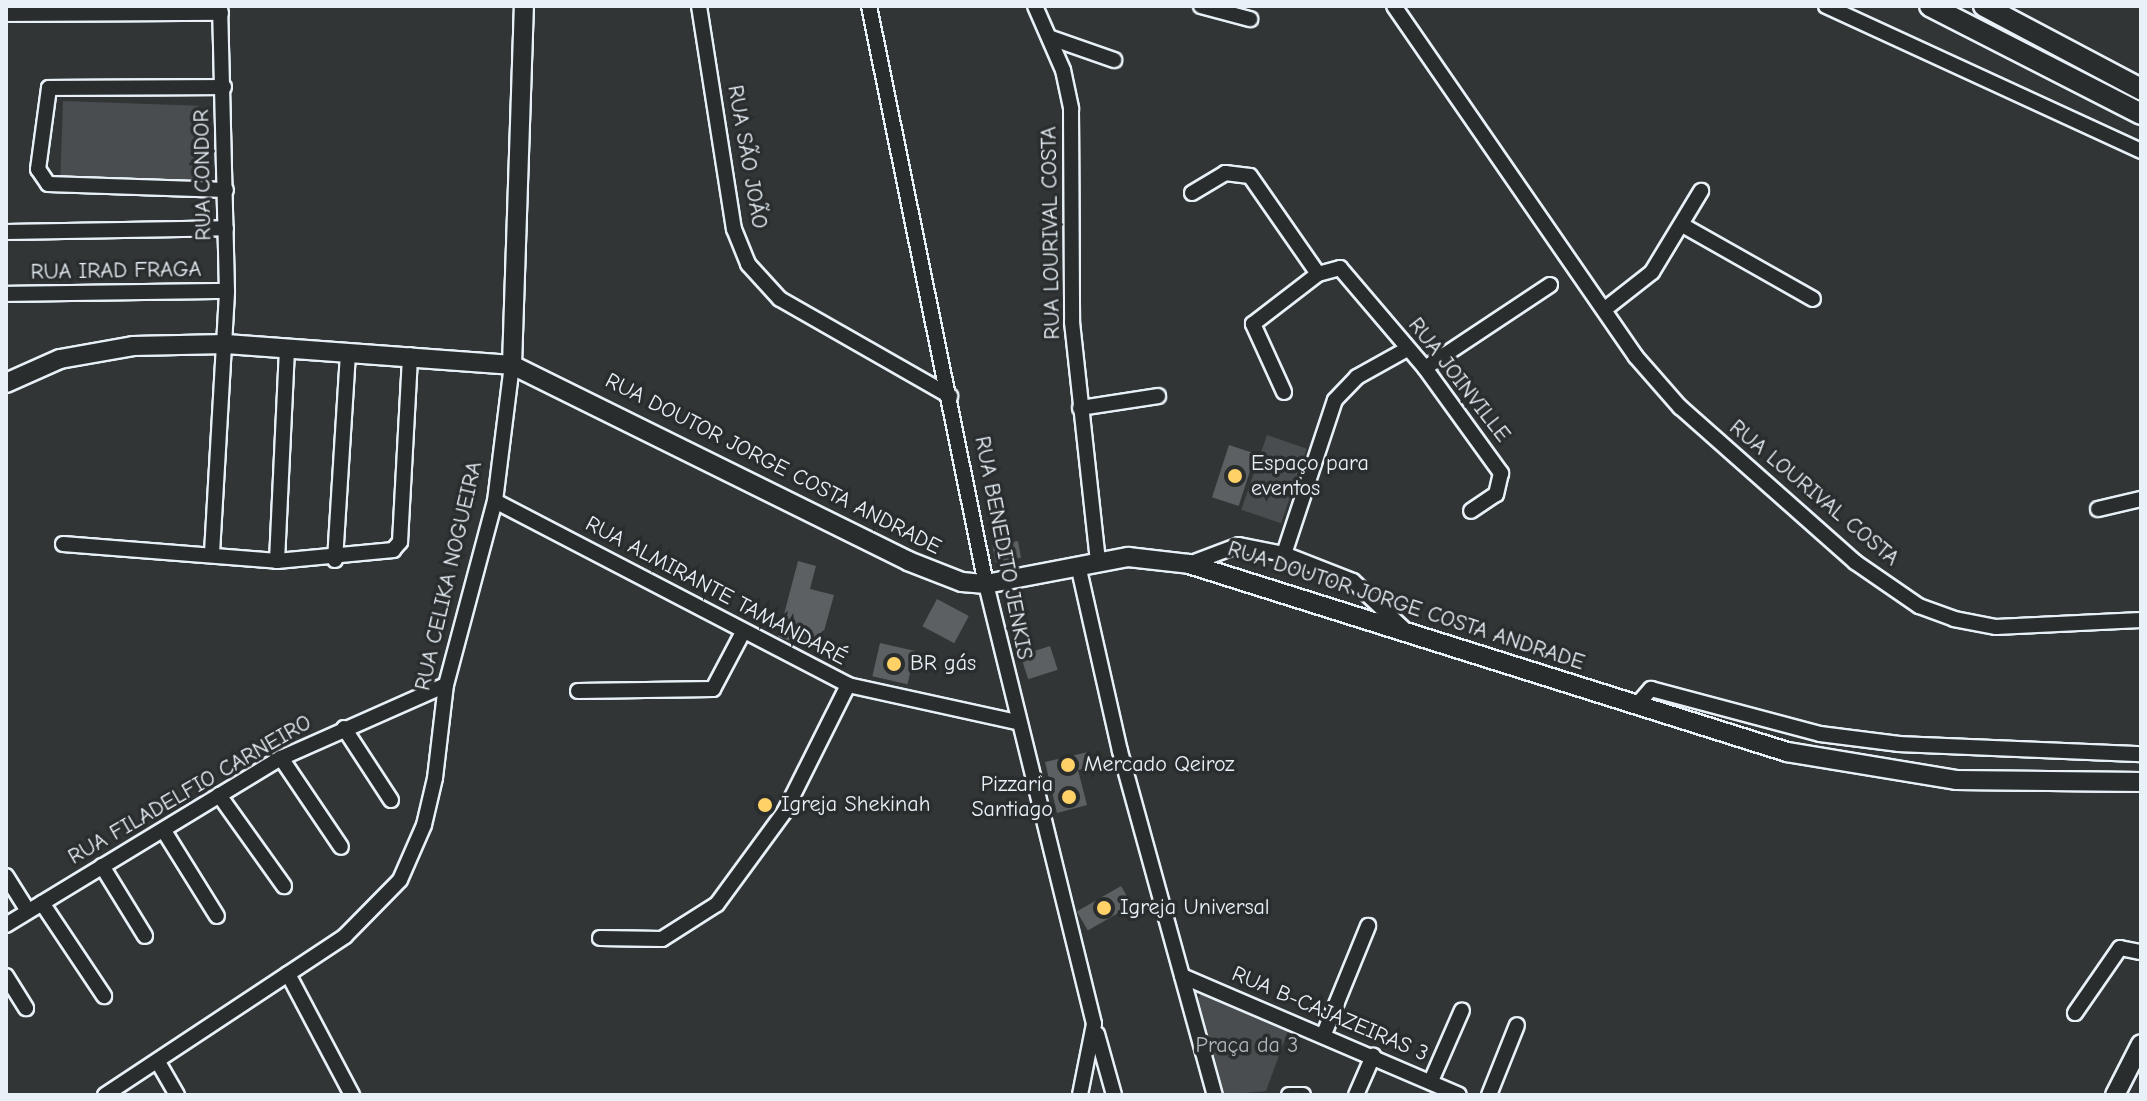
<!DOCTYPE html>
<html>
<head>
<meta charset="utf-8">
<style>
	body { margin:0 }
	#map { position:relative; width:2147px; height:1101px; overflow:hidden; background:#323536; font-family:"Comic Neue",sans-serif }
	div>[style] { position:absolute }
	.green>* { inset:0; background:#494d4f; transform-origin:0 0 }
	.building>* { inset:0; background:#5c6063; transform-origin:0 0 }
	.roads { filter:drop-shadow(2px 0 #e8f1f8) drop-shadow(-2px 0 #e8f1f8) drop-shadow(0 2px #e8f1f8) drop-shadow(0 -2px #e8f1f8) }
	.minor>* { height:14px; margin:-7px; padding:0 7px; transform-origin:7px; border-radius:7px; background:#2a2d2e }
	.major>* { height:18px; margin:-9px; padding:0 9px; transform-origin:9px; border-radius:9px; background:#2a2d2e }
	.highway>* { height:20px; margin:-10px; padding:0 10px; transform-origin:10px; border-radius:10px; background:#2a2d2e }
	.dots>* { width:22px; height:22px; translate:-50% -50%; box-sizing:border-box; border:4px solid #2a2d2e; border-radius:50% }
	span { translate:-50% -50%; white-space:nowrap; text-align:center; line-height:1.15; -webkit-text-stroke:7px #2a2d2e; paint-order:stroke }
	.street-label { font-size:22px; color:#e8f1f8 }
	.poi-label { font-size:22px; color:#e8f1f8 }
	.left { translate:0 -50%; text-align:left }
	.right { translate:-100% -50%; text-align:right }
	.park-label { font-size:22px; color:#b0b8bd }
	.frame { position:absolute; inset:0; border:8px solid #e8f1f8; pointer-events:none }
</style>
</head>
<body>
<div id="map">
	<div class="green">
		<i style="left:63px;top:101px;width:136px;height:76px;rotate:2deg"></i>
		<i style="left:1267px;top:435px;width:42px;height:79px;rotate:19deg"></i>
		<i style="clip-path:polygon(1203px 991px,1289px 1028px,1266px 1091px,1224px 1095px,1197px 1000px)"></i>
	</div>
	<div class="building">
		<i style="left:1229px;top:445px;width:28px;height:55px;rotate:18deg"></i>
		<i style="left:1018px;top:541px;width:17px;height:26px;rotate:80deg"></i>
		<i style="clip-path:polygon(798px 561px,816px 566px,810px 589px,834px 595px,819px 649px,778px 637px)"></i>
		<i style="left:937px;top:599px;width:36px;height:31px;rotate:28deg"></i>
		<i style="left:880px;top:643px;width:36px;height:34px;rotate:13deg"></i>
		<i style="left:1050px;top:646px;width:25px;height:31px;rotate:72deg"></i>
		<i style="clip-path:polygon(1088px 752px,1091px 767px,1078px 770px,1087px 805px,1057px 813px,1045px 762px)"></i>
		<i style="left:1121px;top:886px;width:22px;height:51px;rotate:60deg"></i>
	</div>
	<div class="roads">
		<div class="minor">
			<i style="left:699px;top:6px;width:226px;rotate:81.1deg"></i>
			<i style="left:734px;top:229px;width:38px;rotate:68deg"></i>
			<i style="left:748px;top:264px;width:47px;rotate:47.6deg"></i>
			<i style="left:780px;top:299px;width:196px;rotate:29.7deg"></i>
			<i style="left:869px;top:6px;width:590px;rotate:78.56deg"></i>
			<i style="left:986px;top:584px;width:453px;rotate:76.2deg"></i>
			<i style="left:1094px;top:1024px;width:72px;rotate:101.2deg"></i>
			<i style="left:1035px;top:6px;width:70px;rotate:66.4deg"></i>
			<i style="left:1063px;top:70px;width:40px;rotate:78deg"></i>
			<i style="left:1071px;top:109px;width:213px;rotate:89.7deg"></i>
			<i style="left:1072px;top:322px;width:241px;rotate:83.8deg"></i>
			<i style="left:1201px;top:6px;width:51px;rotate:14.9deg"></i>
			<i style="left:1394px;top:6px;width:426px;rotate:55.4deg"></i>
			<i style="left:1636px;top:357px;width:67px;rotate:48.7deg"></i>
			<i style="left:1680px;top:407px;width:234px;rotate:41.5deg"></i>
			<i style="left:1855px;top:562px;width:78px;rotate:34.5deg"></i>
			<i style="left:1919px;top:606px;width:37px;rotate:20deg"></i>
			<i style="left:1954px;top:619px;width:43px;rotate:10.8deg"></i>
			<i style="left:1996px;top:627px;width:145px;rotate:-2.8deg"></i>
			<i style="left:1826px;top:6px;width:347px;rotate:24.7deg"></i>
			<i style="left:6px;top:14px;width:215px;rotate:-0.3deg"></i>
			<i style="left:1051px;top:38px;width:67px;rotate:19.2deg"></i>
			<i style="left:224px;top:87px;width:175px;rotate:179.7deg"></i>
			<i style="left:49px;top:88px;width:82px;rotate:97.7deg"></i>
			<i style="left:38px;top:169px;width:18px;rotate:56deg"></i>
			<i style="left:48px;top:184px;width:178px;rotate:1.9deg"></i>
			<i style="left:1192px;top:193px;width:39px;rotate:-31deg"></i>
			<i style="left:1225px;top:173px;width:25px;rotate:7deg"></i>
			<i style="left:1250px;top:176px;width:119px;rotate:55.2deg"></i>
			<i style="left:1684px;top:226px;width:148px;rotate:29.5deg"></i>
			<i style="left:6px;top:232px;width:220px;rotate:-1deg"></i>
			<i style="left:6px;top:294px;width:221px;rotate:-0.8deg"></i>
			<i style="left:1605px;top:309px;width:60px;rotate:-38.2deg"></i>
			<i style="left:1652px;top:272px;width:95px;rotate:-58.8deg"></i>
			<i style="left:1425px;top:368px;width:150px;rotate:-33.6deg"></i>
			<i style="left:1284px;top:392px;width:75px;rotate:-114.5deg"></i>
			<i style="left:1253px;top:324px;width:82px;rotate:-37.6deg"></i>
			<i style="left:1318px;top:274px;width:23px;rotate:-15deg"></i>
			<i style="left:1340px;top:268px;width:131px;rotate:49.6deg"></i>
			<i style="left:1425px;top:368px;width:130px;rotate:54.1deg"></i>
			<i style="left:1501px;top:473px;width:22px;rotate:103deg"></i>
			<i style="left:1496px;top:494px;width:30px;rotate:146deg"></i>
			<i style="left:1080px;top:408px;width:79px;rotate:-8.7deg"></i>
			<i style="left:495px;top:501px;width:398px;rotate:27.5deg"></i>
			<i style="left:848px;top:685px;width:172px;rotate:12.4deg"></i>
			<i style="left:2098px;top:509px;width:44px;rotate:-13.1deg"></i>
			<i style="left:63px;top:544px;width:215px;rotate:4.5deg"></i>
			<i style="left:277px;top:561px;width:117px;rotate:-5.4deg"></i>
			<i style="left:393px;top:550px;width:11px;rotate:-49deg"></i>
			<i style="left:400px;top:542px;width:187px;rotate:-86.9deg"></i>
			<i style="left:212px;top:553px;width:262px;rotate:-86.7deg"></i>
			<i style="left:227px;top:291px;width:285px;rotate:-91.4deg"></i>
			<i style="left:1284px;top:554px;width:162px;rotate:-71.7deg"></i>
			<i style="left:1335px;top:400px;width:32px;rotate:-46deg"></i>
			<i style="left:1357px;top:377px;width:57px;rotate:-29.2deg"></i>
			<i style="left:335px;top:560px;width:208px;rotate:-86.4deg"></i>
			<i style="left:277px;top:561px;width:213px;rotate:-87.3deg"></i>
			<i style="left:1189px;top:564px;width:53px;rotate:-20.8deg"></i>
			<i style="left:1239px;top:545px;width:46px;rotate:11.3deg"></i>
			<i style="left:1284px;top:554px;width:74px;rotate:21.4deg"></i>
			<i style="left:1353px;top:581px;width:73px;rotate:43.3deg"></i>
			<i style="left:1078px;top:565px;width:191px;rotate:77.3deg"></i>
			<i style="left:1120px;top:751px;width:357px;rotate:74.6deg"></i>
			<i style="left:578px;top:691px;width:135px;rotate:-0.8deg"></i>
			<i style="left:713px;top:689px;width:62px;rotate:-62.2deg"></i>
			<i style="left:1636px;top:706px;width:23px;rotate:-49deg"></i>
			<i style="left:1651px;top:689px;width:175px;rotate:14.9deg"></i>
			<i style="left:1820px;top:734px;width:80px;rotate:7.2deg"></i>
			<i style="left:1899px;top:744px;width:242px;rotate:2.4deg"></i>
			<i style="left:344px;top:728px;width:86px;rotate:56.9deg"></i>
			<i style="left:281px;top:758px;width:107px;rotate:56deg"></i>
			<i style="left:219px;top:795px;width:112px;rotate:54.5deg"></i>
			<i style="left:164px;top:831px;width:100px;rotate:58.1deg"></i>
			<i style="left:102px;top:866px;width:82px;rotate:58.4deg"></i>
			<i style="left:6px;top:876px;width:41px;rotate:57.8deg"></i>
			<i style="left:42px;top:903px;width:112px;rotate:56.3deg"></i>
			<i style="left:6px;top:925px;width:322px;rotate:-31.3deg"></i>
			<i style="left:281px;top:758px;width:180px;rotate:-23.9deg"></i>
			<i style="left:600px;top:938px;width:62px;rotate:0.9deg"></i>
			<i style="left:662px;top:939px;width:65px;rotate:-32.5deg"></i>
			<i style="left:717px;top:904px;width:115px;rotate:-53.8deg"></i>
			<i style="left:785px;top:811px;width:141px;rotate:-63.4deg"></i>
			<i style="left:288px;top:974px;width:137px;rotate:62.1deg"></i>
			<i style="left:6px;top:976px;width:38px;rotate:58deg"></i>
			<i style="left:1182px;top:976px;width:301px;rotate:23.2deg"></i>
			<i style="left:2075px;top:1013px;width:79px;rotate:-55.3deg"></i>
			<i style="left:2120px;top:948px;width:21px;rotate:11deg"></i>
			<i style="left:1097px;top:1034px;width:63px;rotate:74.4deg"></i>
			<i style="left:1324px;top:1034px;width:117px;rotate:-67.8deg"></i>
			<i style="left:158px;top:1062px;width:38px;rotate:60deg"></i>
			<i style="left:1431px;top:1081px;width:77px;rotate:-66.4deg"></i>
			<i style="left:105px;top:1095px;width:288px;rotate:-33.5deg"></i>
			<i style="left:345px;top:936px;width:78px;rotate:-45.5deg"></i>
			<i style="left:400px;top:880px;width:60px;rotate:-66.4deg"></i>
			<i style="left:424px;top:825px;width:48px;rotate:-76.8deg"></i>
			<i style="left:435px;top:778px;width:94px;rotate:-83.3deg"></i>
			<i style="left:446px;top:685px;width:190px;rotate:-75.1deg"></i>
			<i style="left:495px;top:501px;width:137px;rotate:-82.9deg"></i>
			<i style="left:1289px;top:1095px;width:14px"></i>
			<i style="left:1356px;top:1095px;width:43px;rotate:-66.4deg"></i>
			<i style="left:1489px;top:1095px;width:75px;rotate:-68.2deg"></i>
		</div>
		<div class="major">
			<i style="left:512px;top:365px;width:359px;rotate:-88.1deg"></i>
			<i style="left:6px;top:383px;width:59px;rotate:-24deg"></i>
			<i style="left:60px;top:359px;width:74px;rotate:-10.1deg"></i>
			<i style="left:133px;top:346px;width:93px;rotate:-1.2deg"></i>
			<i style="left:226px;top:344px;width:287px;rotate:4.2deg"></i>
			<i style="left:512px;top:365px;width:442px;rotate:26.3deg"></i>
			<i style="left:908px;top:561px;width:58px;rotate:21.3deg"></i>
			<i style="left:962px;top:582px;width:24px;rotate:5deg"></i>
			<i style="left:986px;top:584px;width:145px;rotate:-10.8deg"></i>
			<i style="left:1128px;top:557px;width:61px;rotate:6.5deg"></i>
			<i style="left:1189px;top:564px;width:627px;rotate:17.45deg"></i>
			<i style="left:1787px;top:752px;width:171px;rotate:9.4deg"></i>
			<i style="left:1956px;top:780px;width:185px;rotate:0.6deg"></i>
			<i style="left:2115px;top:1095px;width:57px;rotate:-63deg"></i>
		</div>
		<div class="highway">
			<i style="left:1930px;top:6px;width:237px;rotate:27.1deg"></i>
			<i style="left:1984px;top:6px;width:178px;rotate:27.9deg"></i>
		</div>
	</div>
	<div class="dots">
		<i style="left:1235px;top:476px;background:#ffd166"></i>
		<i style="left:894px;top:664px;background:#ffd166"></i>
		<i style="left:1068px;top:765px;background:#ffd166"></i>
		<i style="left:1069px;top:797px;background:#ffd166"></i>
		<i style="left:765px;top:805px;background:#ffd166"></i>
		<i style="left:1104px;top:908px;background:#ffd166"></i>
	</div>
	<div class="street-label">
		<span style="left:747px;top:157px;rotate:80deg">RUA SÃO JOÃO</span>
		<span style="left:203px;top:175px;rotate:-91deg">RUA CONDOR</span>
		<span style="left:1051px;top:233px;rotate:-91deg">RUA LOURIVAL COSTA</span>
		<span style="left:116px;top:271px;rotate:-1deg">RUA IRAD FRAGA</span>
		<span style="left:1459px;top:380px;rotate:52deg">RUA JOINVILLE</span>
		<span style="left:773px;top:464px;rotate:27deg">RUA DOUTOR JORGE COSTA ANDRADE</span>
		<span style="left:1814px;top:493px;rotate:40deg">RUA LOURIVAL COSTA</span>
		<span style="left:1003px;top:548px;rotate:79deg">RUA BENEDITO JENKIS</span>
		<span style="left:449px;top:576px;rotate:-77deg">RUA CELIKA NOGUEIRA</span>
		<span style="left:716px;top:591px;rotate:28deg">RUA ALMIRANTE TAMANDARÉ</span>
		<span style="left:1406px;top:606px;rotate:18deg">RUA DOUTOR JORGE COSTA ANDRADE</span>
		<span style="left:190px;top:790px;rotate:-30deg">RUA FILADELFIO CARNEIRO</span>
		<span style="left:1330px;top:1014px;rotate:23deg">RUA B-CAJAZEIRAS 3</span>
	</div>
	<div class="poi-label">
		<span class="left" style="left:1251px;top:476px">Espaço para<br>eventos</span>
		<span class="left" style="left:910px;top:664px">BR gás</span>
		<span class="left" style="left:1084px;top:765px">Mercado Qeiroz</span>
		<span class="right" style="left:1053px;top:797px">Pizzaria<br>Santiago</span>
		<span class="left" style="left:781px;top:805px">Igreja Shekinah</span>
		<span class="left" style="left:1120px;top:908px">Igreja Universal</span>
	</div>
	<div class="park-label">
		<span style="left:1247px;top:1046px">Praça da 3</span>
	</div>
	<div class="frame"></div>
</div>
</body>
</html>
